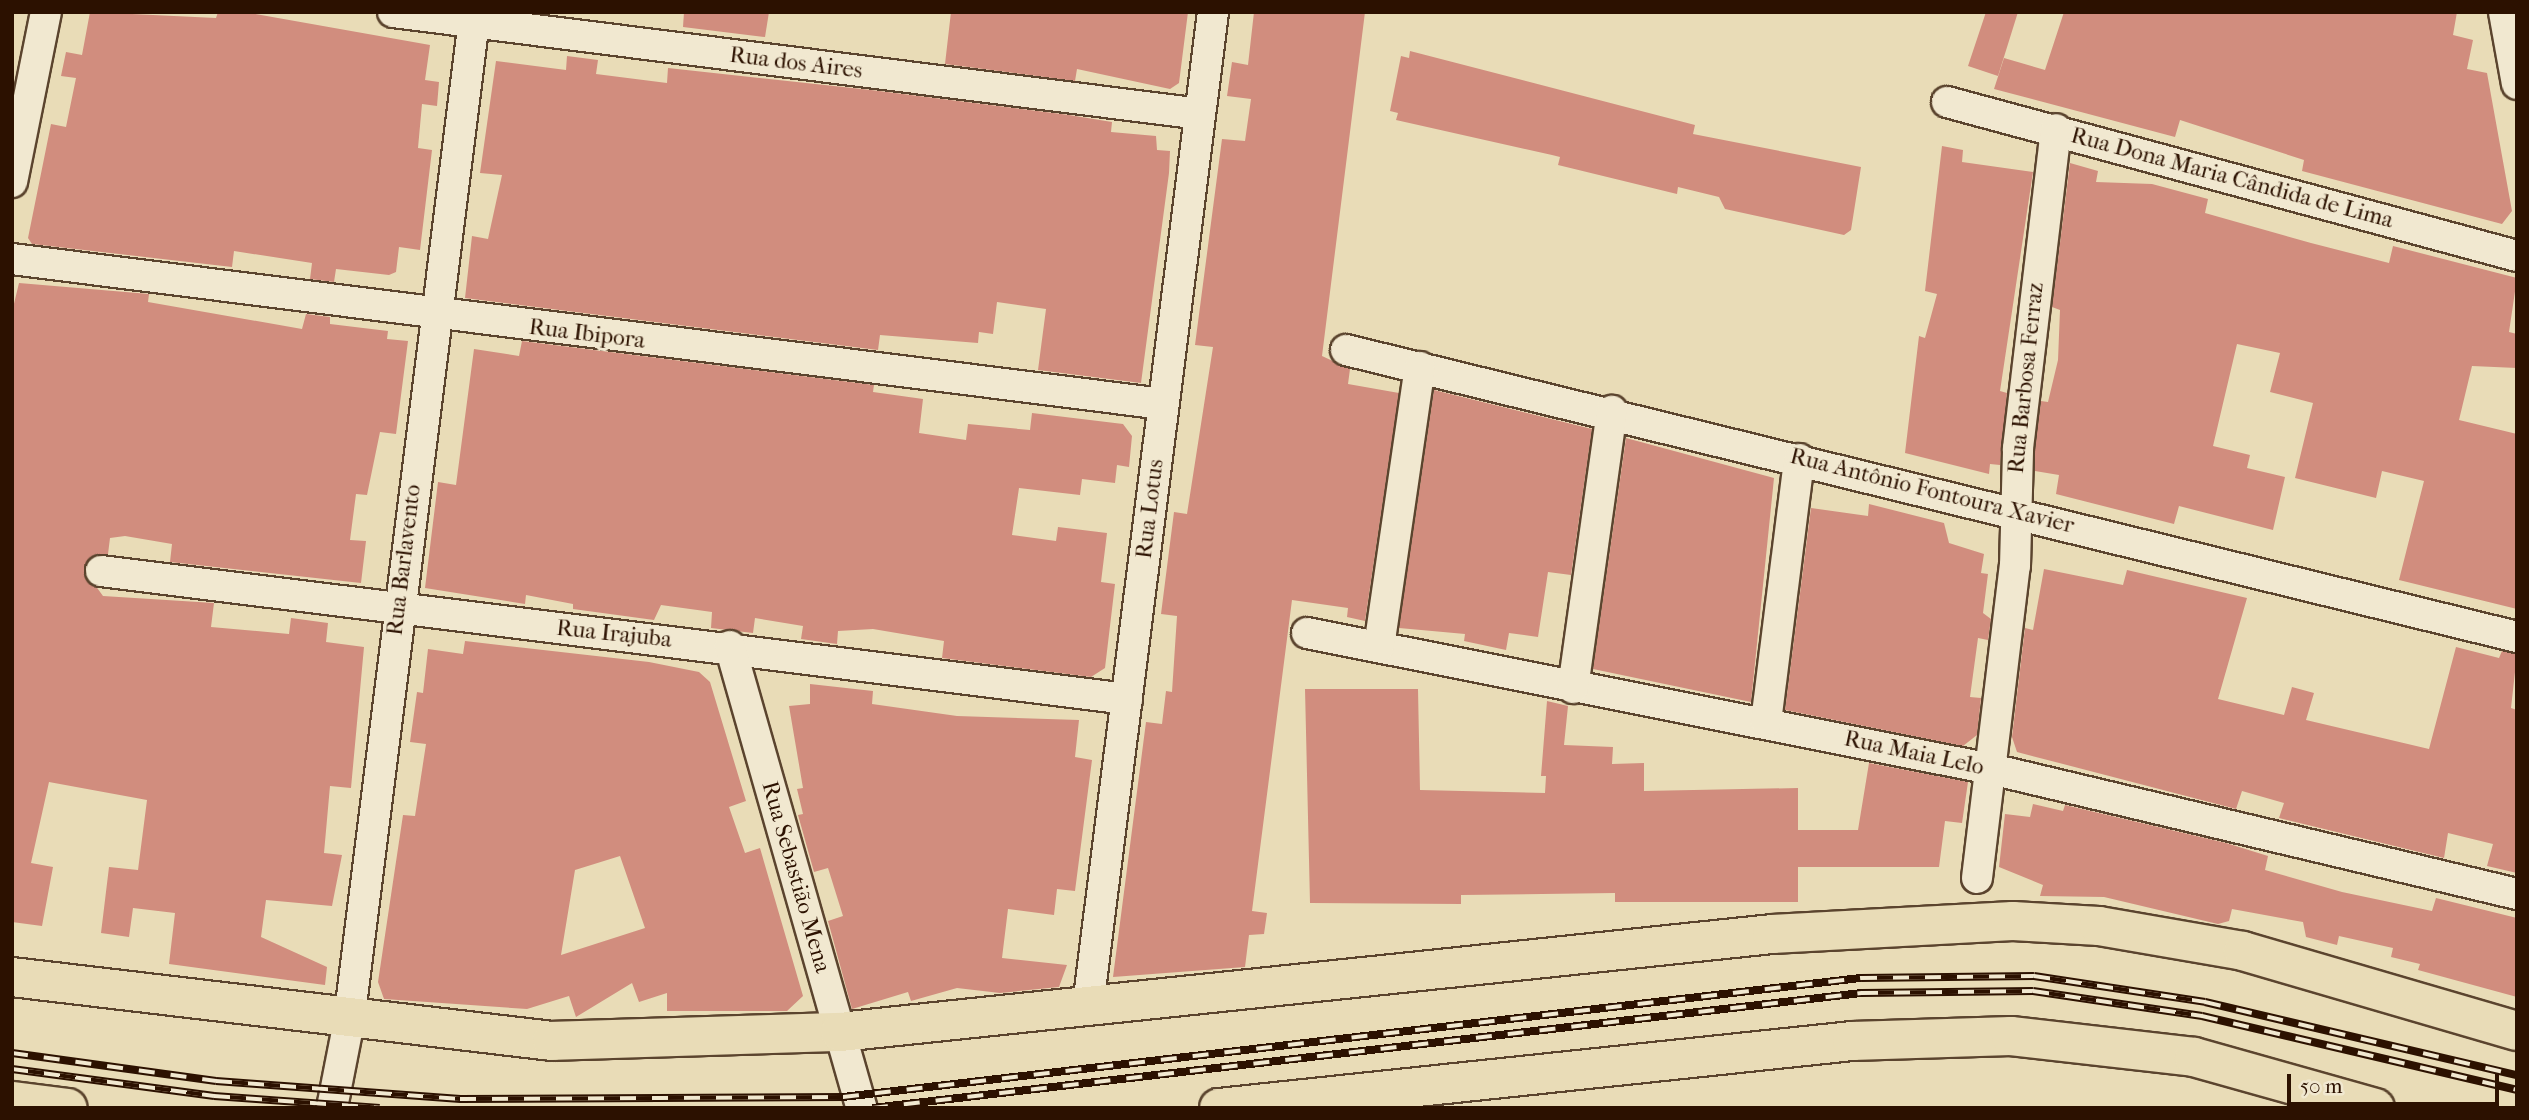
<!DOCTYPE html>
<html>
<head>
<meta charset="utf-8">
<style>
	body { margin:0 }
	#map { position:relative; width:2529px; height:1120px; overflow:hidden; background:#e9dcb7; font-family:"IM FELL French Canon",serif }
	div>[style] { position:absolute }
	.building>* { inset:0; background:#d18d7e }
	.roads { filter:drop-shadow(2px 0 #5b442e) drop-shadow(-2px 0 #5b442e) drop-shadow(0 2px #5b442e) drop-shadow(0 -2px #5b442e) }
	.street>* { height:30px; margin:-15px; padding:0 15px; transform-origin:15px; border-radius:15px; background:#f1e8d0 }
	.primary>* { height:38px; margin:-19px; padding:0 19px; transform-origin:19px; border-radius:19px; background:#e9dcb7 }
	.rail>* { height:8px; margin-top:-4px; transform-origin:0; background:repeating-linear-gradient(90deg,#f1e8d0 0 16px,#2c1100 0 32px); box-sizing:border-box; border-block:2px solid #2c1100 }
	span { translate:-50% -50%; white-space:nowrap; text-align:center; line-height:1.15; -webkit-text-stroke:6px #f1e8d0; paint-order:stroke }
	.street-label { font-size:23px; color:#2c1100 }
	.frame { position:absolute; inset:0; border:14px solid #2c1100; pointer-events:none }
	.scale { position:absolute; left:2287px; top:1074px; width:212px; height:32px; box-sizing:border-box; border:4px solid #2c1100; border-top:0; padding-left:9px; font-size:21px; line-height:24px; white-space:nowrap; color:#2c1100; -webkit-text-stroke:5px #f1e8d0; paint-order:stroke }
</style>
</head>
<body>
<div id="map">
	<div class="building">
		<i style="clip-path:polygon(90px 12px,216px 18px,218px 12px,244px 12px,430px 45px,425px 80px,439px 82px,437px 106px,422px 104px,418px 148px,432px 150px,420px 250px,399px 247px,396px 272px,389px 275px,336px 269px,334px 282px,310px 279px,312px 263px,234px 251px,232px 267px,32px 244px,28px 238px,51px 124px,66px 127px,76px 78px,61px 76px,66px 52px,82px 55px)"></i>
		<i style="clip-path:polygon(684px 12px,769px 12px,765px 37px,683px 27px)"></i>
		<i style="clip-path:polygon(951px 12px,1188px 12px,1179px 83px,1170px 89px,1077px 69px,1075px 81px,945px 64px)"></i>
		<i style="clip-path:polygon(1254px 12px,1365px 12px,1322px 356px,1350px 369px,1348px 384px,1399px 393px,1365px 621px,1347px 617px,1348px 608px,1292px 600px,1252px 911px,1267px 913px,1264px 934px,1249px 935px,1245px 967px,1113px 977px,1146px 722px,1162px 724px,1166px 691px,1172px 692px,1177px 616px,1161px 614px,1174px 512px,1187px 514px,1213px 347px,1195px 345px,1222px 139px,1245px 141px,1251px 99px,1227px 96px,1232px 62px,1248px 65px)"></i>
		<i style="clip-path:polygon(1986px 12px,2018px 12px,1998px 76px,1968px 66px)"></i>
		<i style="clip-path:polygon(2064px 12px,2457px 12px,2453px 35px,2473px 40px,2467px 69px,2487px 73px,2512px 211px,2502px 224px,2302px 171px,2304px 160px,2180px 120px,2175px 137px,1994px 89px,2004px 58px,2045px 70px)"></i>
		<i style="clip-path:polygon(1410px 51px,1695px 125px,1693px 134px,1861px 167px,1851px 230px,1844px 235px,1725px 209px,1719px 197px,1678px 187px,1677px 194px,1558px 165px,1560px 157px,1552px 155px,1396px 120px,1398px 113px,1390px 111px,1401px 56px,1409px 58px)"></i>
		<i style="clip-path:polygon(567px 56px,598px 60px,596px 74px,667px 83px,668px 68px,871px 90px,1069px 115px,1112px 122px,1111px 132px,1156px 136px,1157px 150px,1170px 151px,1169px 173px,1141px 383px,1038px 370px,1046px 309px,997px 302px,993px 334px,979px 332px,978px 343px,880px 335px,878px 350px,465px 298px,472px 236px,488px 239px,502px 175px,480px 173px,496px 61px,566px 70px)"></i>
		<i style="clip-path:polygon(1942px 146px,1963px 150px,1962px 162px,2033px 172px,2000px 391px,2007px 393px,2000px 465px,1990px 464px,1989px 474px,1905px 453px,1919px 336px,1925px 338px,1937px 294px,1925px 291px)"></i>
		<i style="clip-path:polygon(2070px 163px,2098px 171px,2096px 182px,2152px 184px,2208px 199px,2205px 213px,2311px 243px,2389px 263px,2393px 246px,2517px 278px,2509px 332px,2517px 334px,2517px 368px,2472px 366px,2459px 420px,2517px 434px,2517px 609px,2399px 580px,2424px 481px,2382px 471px,2376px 498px,2295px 478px,2313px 403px,2270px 392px,2280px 353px,2237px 344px,2213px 446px,2250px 455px,2247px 468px,2285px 477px,2273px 530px,2179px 506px,2174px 524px,2056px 494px,2059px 475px,2035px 471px,2035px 449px,2041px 401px,2048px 402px,2058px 360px,2060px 310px,2052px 307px)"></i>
		<i style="clip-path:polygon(19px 283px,149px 294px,148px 302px,302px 329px,306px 314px,330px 317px,330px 324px,388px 331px,387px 339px,408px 341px,396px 434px,380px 432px,367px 495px,356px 494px,350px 540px,366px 541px,361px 583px,170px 562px,172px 544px,125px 536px,110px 538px,108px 554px,94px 555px,84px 570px,103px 596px,214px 603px,211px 627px,289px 634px,291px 618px,328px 623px,326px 642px,364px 647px,351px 788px,330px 786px,324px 853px,342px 855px,332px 906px,266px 900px,261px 937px,327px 967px,325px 985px,169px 964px,175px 913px,133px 908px,129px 937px,101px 933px,109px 867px,138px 870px,147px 800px,49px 782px,31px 863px,53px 867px,42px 926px,12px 922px,12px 312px)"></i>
		<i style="clip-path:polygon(522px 341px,874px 385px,873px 392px,923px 399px,919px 433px,966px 440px,968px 424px,1030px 430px,1032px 413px,1123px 424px,1132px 436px,1129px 467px,1117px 465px,1115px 483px,1082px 479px,1080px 495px,1019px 488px,1012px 535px,1056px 541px,1058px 527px,1107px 533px,1101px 582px,1115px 584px,1105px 668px,1091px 677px,942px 658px,944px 641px,873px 629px,838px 631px,837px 644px,801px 639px,803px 626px,755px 618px,753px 633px,711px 628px,712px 612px,661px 605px,654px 620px,573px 609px,573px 604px,526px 595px,525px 604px,425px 588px,438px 482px,456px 485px,474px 349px,519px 356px)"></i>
		<i style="clip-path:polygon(1434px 390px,1592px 429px,1571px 575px,1548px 572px,1538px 637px,1509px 633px,1506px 650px,1464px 641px,1465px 634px,1399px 628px)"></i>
		<i style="clip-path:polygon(1626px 438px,1774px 478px,1751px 702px,1593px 669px)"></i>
		<i style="clip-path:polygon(1869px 504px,1944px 523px,1949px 543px,1984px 554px,1981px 573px,1988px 574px,1983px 613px,1991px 619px,1988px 640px,1978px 638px,1970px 697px,1981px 698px,1977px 735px,1963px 746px,1785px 710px,1811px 508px,1868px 516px)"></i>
		<i style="clip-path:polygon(2044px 569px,2123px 585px,2127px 570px,2247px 598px,2218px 699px,2284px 715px,2292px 687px,2314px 693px,2306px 720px,2429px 749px,2456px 647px,2499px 658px,2502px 651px,2517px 654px,2511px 708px,2517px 710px,2517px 873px,2487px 866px,2493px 844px,2448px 833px,2444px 858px,2279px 818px,2284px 803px,2242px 791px,2236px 809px,2017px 752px,2012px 737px,2025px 628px,2033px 630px)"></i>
		<i style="clip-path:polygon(evenodd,465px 641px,649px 662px,699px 672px,710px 682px,746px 801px,729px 807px,745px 853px,760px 848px,803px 996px,787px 1011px,667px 1011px,667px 993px,639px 1002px,632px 983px,576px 1017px,569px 996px,527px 1009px,384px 999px,378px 982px,403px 815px,415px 816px,426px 744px,410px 742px,417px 692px,423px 693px,428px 649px,463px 654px,465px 641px,620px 856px,645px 928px,561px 955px,575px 870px,620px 856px)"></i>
		<i style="clip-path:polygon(810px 684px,873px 691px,872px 704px,957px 716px,1079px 720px,1075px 757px,1092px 760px,1075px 891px,1057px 889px,1054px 915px,1008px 909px,1002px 958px,1067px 965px,1059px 987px,1000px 993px,957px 988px,911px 1001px,908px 992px,852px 1009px,828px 921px,843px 916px,828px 868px,814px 872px,798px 815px,803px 814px,797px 789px,803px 788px,789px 706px,810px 704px)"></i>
		<i style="clip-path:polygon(1305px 689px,1418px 689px,1420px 790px,1545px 793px,1546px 776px,1541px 776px,1547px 701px,1568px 706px,1564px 745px,1613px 747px,1612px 764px,1644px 763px,1644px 791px,1798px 788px,1798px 830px,1858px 830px,1869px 763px,1968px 782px,1962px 823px,1945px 821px,1939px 867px,1798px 867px,1798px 902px,1615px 902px,1615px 893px,1461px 895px,1461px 904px,1310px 903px)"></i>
		<i style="clip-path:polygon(2033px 804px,2063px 811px,2065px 805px,2226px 843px,2268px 856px,2265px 870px,2342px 892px,2432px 911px,2436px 898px,2517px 918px,2517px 997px,2418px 970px,2420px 964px,2391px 957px,2393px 948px,2339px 936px,2337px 945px,2306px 937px,2303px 922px,2232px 909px,2229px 921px,2218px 924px,2104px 897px,2040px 896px,2043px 885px,1999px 867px,2005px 814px,2030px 817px)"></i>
	</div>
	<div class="roads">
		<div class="street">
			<i style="left:393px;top:12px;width:813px;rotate:7.2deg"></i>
			<i style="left:2504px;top:12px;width:73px;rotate:79.8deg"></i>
			<i style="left:1947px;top:102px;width:590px;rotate:15.12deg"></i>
			<i style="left:12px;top:182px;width:173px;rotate:-78.7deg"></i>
			<i style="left:12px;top:259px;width:1160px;rotate:7.18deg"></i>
			<i style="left:1346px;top:350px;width:1206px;rotate:13.77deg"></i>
			<i style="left:101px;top:571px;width:1034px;rotate:7.11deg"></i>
			<i style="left:1307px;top:633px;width:697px;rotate:11.25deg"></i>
			<i style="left:1991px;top:769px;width:541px;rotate:13.37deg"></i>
			<i style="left:730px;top:646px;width:480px;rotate:74.1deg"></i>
			<i style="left:1379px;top:647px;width:283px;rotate:-81.7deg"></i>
			<i style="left:1573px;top:688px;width:280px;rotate:-82deg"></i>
			<i style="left:1766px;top:722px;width:265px;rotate:-82.8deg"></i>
			<i style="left:1977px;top:878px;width:314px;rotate:-83.1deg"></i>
			<i style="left:2015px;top:566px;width:118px;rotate:-88.5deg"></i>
			<i style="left:2018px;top:448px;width:321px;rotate:-83.2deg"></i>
			<i style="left:1088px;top:1006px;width:1002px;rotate:-82.83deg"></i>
			<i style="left:332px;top:1108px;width:89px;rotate:-78.9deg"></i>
			<i style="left:349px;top:1021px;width:1017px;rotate:-82.88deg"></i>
		</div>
		<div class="primary">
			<i style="left:12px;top:977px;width:544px;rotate:6.76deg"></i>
			<i style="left:552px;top:1041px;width:288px;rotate:-1.8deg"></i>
			<i style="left:840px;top:1032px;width:937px;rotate:-6deg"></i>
			<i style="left:1772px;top:934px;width:241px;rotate:-3.1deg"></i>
			<i style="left:2013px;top:921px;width:86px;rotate:3.3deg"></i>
			<i style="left:2099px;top:926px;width:146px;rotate:9.8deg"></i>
			<i style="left:2243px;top:951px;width:285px;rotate:16.3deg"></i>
			<i style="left:12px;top:1101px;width:56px;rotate:7.1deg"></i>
			<i style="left:1219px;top:1108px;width:637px;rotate:-6.04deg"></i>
			<i style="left:1852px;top:1041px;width:159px;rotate:-1.8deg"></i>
			<i style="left:2011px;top:1036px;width:184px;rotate:6.5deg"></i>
			<i style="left:2194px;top:1057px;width:188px;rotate:15.7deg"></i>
		</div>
	</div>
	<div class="rail">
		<i style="left:12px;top:1053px;width:206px;rotate:7.8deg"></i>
		<i style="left:216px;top:1081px;width:245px;rotate:4.2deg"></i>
		<i style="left:460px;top:1099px;width:383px;rotate:-0.3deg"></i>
		<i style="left:843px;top:1097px;width:1025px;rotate:-6.67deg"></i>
		<i style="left:1861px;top:978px;width:173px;rotate:-0.7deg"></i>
		<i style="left:2034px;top:976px;width:173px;rotate:8.6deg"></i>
		<i style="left:2205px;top:1002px;width:320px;rotate:13.2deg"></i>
		<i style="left:12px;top:1069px;width:204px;rotate:7.6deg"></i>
		<i style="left:214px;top:1096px;width:166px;rotate:4.1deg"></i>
		<i style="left:872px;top:1108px;width:997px;rotate:-6.63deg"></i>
		<i style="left:1862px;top:993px;width:171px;rotate:-0.7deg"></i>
		<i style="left:2033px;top:991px;width:171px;rotate:8.4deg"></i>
		<i style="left:2202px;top:1016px;width:324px;rotate:13.2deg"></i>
	</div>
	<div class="street-label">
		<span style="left:796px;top:63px;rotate:7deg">Rua dos Aires</span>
		<span style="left:2232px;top:178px;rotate:15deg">Rua Dona Maria Cândida de Lima</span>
		<span style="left:587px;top:334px;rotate:7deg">Rua Ibipora</span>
		<span style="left:2026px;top:378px;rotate:-84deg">Rua Barbosa Ferraz</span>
		<span style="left:1932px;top:491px;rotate:14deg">Rua Antônio Fontoura Xavier</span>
		<span style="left:1150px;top:509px;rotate:-83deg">Rua Lotus</span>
		<span style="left:404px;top:560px;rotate:-83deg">Rua Barlavento</span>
		<span style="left:614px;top:634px;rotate:6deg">Rua Irajuba</span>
		<span style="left:1914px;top:753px;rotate:12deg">Rua Maia Lelo</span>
		<span style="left:796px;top:877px;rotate:74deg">Rua Sebastião Mena</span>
	</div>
	<div class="frame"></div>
	<div class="scale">50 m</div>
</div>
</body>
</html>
